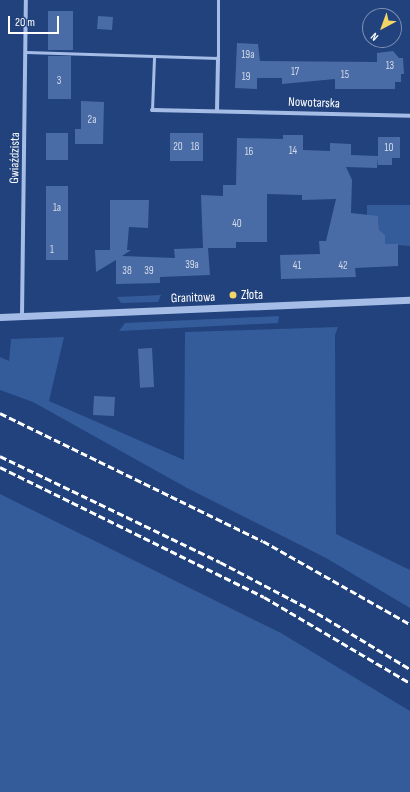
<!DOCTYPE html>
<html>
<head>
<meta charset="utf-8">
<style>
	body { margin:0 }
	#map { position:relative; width:410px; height:792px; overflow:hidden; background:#21427c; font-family:"Sofia Sans Condensed",sans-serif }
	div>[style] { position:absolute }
	.green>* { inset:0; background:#345b9a }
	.building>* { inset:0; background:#4a6ca6; transform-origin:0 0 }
	.service>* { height:3px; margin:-1.5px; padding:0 1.5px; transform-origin:1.5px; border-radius:1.5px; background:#a5bde6 }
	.minor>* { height:4px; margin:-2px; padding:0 2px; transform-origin:2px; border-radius:2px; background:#a5bde6 }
	.tertiary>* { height:7px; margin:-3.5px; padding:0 3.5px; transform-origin:3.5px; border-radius:3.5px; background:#a5bde6 }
	.rail>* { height:3px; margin-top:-1.5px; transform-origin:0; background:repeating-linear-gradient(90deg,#fff 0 7px,transparent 0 10px) }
	.dots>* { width:11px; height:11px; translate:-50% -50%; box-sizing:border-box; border:2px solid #21427c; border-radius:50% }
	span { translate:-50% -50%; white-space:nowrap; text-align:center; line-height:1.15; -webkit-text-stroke:3px #21427c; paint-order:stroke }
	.number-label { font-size:11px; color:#d2dae9 }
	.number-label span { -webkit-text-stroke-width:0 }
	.street-label { font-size:13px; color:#fff }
	.poi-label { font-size:13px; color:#fff }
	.left { translate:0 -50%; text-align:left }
	.north { position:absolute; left:362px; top:8px; width:40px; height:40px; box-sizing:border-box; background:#21427c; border:1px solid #7a8eb0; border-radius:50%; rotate:221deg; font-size:11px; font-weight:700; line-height:16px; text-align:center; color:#fff }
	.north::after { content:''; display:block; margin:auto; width:14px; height:18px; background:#f2d467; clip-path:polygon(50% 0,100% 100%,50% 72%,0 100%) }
	.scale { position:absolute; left:8px; top:16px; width:51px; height:18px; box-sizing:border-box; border:2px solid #fff; border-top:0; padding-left:5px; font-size:12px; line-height:14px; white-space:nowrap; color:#fff; -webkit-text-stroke:3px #21427c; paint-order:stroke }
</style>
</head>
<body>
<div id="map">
	<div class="green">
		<i style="clip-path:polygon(367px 205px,410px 205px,410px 246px,385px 244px,379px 230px,378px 216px,367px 216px)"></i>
		<i style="clip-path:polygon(209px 293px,204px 299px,173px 301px,172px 294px)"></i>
		<i style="clip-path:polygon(161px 295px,158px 302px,121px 303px,117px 297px)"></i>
		<i style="clip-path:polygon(279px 316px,278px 323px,119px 331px,125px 323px)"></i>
		<i style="clip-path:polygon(338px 327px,335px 335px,336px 534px,410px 570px,410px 608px,326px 558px,187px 488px,33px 402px,0 390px,0 357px,9px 361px,11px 339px,64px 337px,49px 401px,184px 460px,185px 332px)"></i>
		<i style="clip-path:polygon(0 494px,281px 633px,410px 711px,410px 792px,0 792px)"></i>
	</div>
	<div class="building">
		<i style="left:48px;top:11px;width:25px;height:39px"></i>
		<i style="left:98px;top:16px;width:15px;height:13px;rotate:4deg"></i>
		<i style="clip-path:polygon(237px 43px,258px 44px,260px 61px,377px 62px,377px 53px,393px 51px,399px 58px,403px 58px,404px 74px,401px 74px,401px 82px,395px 82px,395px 89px,335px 89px,335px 79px,282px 84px,282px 78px,257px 78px,257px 89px,235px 88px)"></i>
		<i style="left:48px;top:56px;width:23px;height:43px"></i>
		<i style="clip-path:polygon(81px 101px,104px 102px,103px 144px,75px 144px,75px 129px,81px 129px)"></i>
		<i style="left:46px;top:133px;width:22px;height:27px"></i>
		<i style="left:170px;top:133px;width:33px;height:28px"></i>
		<i style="clip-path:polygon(283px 135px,303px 135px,303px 150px,330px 151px,330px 143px,351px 144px,351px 155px,378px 156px,378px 137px,400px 137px,400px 158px,392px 158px,392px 165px,378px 165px,378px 158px,377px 168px,346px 167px,352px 180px,351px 213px,378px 216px,379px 230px,385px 235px,385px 244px,398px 244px,398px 266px,355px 268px,356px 277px,281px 279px,280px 255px,320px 254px,319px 241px,326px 241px,336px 199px,302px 200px,302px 195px,267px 194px,267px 242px,236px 242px,236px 248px,208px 248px,210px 275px,160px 277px,160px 283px,116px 284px,116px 260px,96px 272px,95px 250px,110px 250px,110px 200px,149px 200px,148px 228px,129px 227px,127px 250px,131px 250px,122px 256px,175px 258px,174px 249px,203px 248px,201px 195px,223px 196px,223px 185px,236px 185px,237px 138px,283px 139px)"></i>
		<i style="left:46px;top:186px;width:22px;height:74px"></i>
		<i style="left:152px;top:348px;width:39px;height:14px;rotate:87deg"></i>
		<i style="left:94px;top:396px;width:21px;height:19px;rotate:3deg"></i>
	</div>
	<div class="service">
		<i style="left:26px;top:52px;width:192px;rotate:1.8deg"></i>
		<i style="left:218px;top:58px;width:58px;rotate:-90deg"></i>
		<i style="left:152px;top:110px;width:53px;rotate:-87.8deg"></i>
	</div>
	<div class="minor">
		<i style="left:152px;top:110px;width:258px;rotate:1.3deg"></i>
		<i style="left:217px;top:111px;width:53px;rotate:-88.9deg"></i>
		<i style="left:22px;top:316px;width:316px;rotate:-89.3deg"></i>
	</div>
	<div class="tertiary">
		<i style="left:0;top:317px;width:410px;rotate:-2.4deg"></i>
	</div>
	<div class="rail">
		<i style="left:0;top:413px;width:292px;rotate:26deg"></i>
		<i style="left:263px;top:541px;width:169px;rotate:29.5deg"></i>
		<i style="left:0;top:456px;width:244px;rotate:25.7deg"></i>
		<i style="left:220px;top:562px;width:110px;rotate:27.7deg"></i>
		<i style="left:317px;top:613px;width:109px;rotate:31.1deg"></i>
		<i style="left:0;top:467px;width:294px;rotate:26.2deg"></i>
		<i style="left:264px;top:597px;width:169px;rotate:30.5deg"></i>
	</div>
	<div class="dots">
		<i style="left:233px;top:295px;background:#f2d467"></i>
	</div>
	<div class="number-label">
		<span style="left:248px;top:55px">19a</span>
		<span style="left:390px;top:66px">13</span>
		<span style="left:295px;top:72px">17</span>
		<span style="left:345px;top:75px">15</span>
		<span style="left:246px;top:77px">19</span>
		<span style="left:59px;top:81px">3</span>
		<span style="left:92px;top:120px">2a</span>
		<span style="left:178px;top:147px">20</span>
		<span style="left:195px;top:147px">18</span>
		<span style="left:389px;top:148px">10</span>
		<span style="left:293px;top:151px">14</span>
		<span style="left:249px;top:152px">16</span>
		<span style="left:57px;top:208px">1a</span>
		<span style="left:237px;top:224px">40</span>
		<span style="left:52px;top:250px">1</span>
		<span style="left:192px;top:265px">39a</span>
		<span style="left:297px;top:266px">41</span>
		<span style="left:343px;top:266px">42</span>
		<span style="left:127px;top:271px">38</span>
		<span style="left:149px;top:271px">39</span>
	</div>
	<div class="street-label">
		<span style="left:314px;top:103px;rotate:2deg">Nowotarska</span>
		<span style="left:15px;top:158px;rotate:-89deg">Gwiaździsta</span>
		<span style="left:193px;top:298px;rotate:-2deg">Granitowa</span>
	</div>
	<div class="poi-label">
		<span class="left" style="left:241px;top:295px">Złota</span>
	</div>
	<div class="north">N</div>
	<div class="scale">20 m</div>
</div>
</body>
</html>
